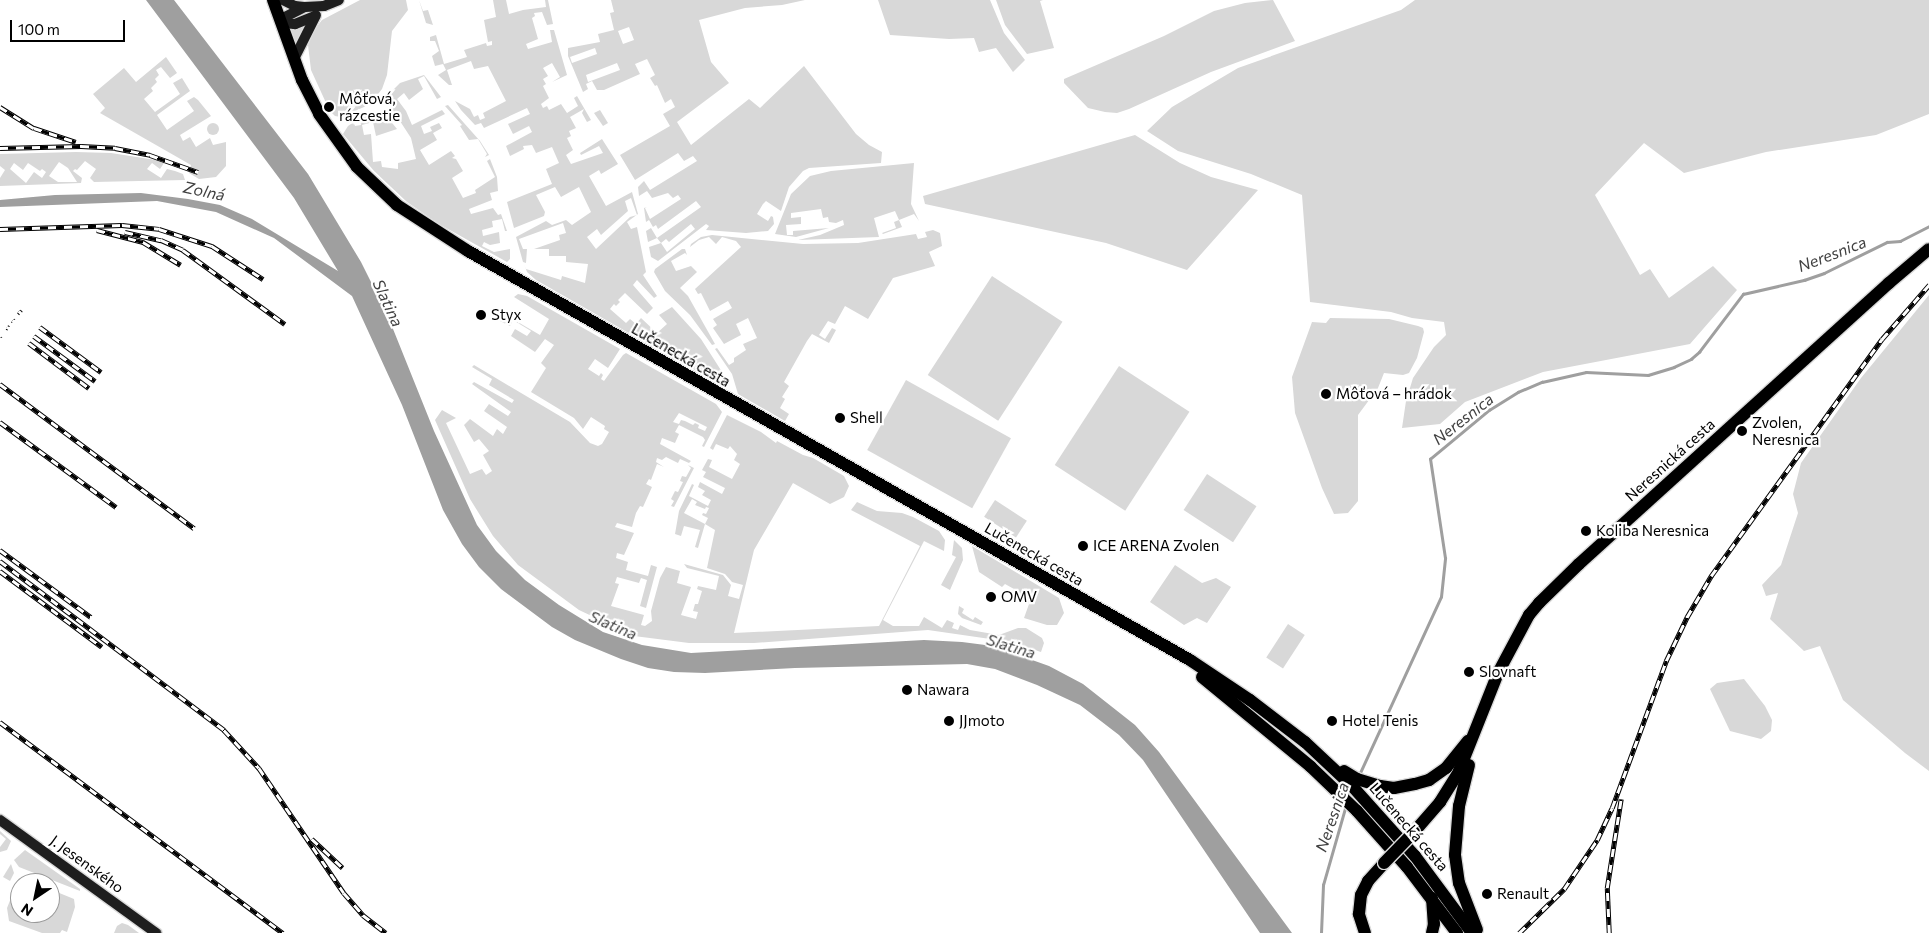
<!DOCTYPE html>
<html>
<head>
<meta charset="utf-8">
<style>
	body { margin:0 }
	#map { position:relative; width:1929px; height:933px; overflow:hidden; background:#fff; font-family:Commissioner,sans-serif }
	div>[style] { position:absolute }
	.green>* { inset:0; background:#d8d8d8; transform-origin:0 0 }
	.round { border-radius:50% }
	.water>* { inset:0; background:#9f9f9f }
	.stream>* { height:2.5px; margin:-1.25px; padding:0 1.25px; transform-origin:1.25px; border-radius:1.25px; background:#9f9f9f }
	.roads { filter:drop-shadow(1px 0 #dbdbdb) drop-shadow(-1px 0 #dbdbdb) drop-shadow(0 1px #dbdbdb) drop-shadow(0 -1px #dbdbdb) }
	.secondary>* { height:10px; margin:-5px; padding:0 5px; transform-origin:5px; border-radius:5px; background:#1e1e1e }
	.primary>* { height:12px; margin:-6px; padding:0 6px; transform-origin:6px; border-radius:6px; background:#000 }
	.rail>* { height:4.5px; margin-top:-2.25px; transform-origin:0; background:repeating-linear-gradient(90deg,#fff 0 8px,#000 0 16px); box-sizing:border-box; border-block:1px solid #000 }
	.bridges { filter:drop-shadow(1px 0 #dbdbdb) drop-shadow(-1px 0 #dbdbdb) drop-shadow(0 1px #dbdbdb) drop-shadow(0 -1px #dbdbdb) }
	.primary-bridge>* { height:12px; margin:-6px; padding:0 6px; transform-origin:6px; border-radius:6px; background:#000 }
	.dots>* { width:14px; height:14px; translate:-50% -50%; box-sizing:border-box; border:2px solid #fff; border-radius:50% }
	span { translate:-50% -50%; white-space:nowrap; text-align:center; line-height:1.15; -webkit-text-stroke:4.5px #fff; paint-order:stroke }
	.poi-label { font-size:15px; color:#000 }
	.left { translate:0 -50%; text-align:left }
	.street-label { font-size:15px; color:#000 }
	.water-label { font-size:16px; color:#404040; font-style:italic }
	.north { position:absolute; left:10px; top:873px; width:50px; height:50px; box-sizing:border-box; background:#fff; border:1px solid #999; border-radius:50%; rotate:214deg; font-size:14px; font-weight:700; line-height:20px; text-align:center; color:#000 }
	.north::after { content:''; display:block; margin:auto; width:18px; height:22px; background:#000; clip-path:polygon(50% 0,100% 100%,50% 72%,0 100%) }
	.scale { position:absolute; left:10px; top:20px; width:115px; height:22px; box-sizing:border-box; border:2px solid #000; border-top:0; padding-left:6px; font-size:15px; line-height:18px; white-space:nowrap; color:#000; -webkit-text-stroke:4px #fff; paint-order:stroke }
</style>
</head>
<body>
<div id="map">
	<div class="green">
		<i style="clip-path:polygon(360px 0,406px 0,408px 10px,392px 31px,387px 75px,382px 89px,375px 98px,364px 107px,341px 117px,335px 116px,330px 111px,331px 110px,327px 105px,311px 70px,308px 45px,315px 29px,322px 20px)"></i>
		<i style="clip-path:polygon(419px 0,423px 11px,428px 10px,433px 25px,426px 23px)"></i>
		<i style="clip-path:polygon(evenodd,493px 0,506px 0,509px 14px,523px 10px,546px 7px,545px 0,548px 0,553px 24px,547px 25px,542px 12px,534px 13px,535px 16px,532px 18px,538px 39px,526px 44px,528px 49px,552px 42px,550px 30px,554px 30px,567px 75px,552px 82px,560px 77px,552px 63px,543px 68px,548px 76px,543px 79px,546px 84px,543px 86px,549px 98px,541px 104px,543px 108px,547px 106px,549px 110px,561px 104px,567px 113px,578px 106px,574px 98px,577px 96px,591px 120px,587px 122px,582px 113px,584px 109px,570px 117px,576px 128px,569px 131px,571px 136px,567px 138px,573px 150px,566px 155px,571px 164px,603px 153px,599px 146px,581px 155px,580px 153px,602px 139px,618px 164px,601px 174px,599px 170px,589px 176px,606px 206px,632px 192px,638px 214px,627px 222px,631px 229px,637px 227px,646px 272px,643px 275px,657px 296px,654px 298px,637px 280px,633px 285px,653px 308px,647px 314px,625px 293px,618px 300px,620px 302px,616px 306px,614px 304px,610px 309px,626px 323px,630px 319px,636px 324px,641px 318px,657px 333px,667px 324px,659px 315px,672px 307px,701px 339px,724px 375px,726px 387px,682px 363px,683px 360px,678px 358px,676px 360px,536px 280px,527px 272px,524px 264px,526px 269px,561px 280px,562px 276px,585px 283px,588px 264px,566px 262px,566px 256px,549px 256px,549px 249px,534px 249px,560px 240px,559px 235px,566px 233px,563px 223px,519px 239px,523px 249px,527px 249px,526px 263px,523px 262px,516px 237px,546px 221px,552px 225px,566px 220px,572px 225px,591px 212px,579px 187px,561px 197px,555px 187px,536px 195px,545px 212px,544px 216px,514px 228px,507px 202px,552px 184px,546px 169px,559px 163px,552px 147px,536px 153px,532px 145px,523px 146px,524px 149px,510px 156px,506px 146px,532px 132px,529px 126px,513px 134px,508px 124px,530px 114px,527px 108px,484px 128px,481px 123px,475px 125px,461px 110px,455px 101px,470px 109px,474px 117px,478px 115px,480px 120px,485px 118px,483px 113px,506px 101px,488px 66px,474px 69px,471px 61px,447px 70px,452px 85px,449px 85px,438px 75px,446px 70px,443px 64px,435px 66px,432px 56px,439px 51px,435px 41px,430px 41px,430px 37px,436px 35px,444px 64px,467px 57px,464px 50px,486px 43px,487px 46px,492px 45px,492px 41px,488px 42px,484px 20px,496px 17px,493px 0,631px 198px,637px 215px,630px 217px,596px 249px,587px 237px,597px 229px,601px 235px,628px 211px,625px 201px,631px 198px)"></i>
		<i style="clip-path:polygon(evenodd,611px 0,805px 0,782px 5px,745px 8px,699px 20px,711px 62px,729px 83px,677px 122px,691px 145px,749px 99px,760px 108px,804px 66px,856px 134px,869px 145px,882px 152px,881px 163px,809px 168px,803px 171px,789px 187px,781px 211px,766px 201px,763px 204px,757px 214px,768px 221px,771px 216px,773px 217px,774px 224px,768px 231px,746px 233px,706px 230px,709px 226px,706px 224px,658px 261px,651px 257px,649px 247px,661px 243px,657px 238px,648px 242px,646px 231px,651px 228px,657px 238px,701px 207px,696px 201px,658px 229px,656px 225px,653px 227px,649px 220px,646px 222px,644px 208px,647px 207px,645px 208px,650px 219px,681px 199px,678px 195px,673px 198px,668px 193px,652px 198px,647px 191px,639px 196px,638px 187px,644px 181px,650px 190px,697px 161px,693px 156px,684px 161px,678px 153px,635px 180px,620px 155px,670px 126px,663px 114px,675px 107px,671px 99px,665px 103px,657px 85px,655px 86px,650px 78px,655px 75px,647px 59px,635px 64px,640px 74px,604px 90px,597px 90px,592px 81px,586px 84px,588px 89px,583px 92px,568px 56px,568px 48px,600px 42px,598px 34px,614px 30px,610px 13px,614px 12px,611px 0,629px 27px,634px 40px,623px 44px,618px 31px,629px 27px,611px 0,595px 48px,597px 54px,572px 63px,570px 57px,595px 48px,611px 0,617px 63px,620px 70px,588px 82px,586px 75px,617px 63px,611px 0,691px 224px,695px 229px,667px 252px,661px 243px,666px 239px,669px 242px,691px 224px)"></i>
		<i style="clip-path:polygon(878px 0,990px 0,1004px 33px,1025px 60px,1013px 72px,996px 48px,979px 52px,974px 38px,949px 39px,890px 35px)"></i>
		<i style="clip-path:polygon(996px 0,1043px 0,1040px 1px,1054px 48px,1027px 54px,1005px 25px)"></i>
		<i style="clip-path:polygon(1273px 0,1295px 41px,1211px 72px,1129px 109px,1117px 113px,1105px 112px,1088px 108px,1064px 83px,1064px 79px,1164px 36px,1214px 11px,1245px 3px)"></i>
		<i style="clip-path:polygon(1415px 0,1929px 0,1929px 114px,1876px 135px,1766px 152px,1684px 173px,1644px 143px,1595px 195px,1640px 275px,1650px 269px,1669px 298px,1713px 266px,1737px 290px,1690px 344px,1543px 372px,1465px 402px,1440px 424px,1402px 428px,1406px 401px,1413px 378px,1434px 347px,1446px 335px,1444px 322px,1412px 318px,1391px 312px,1310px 302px,1302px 195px,1251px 174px,1178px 151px,1147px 131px,1172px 107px,1238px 68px,1401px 10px)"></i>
		<i style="clip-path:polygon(305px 27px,297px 48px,291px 30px)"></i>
		<i style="clip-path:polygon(166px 57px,177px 73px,170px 78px,161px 67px,156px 70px,159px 75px,155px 79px,157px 82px,151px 88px,153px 91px,144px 99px,155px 112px,180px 94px,173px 83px,182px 78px,190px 91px,157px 115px,167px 130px,194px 111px,187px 101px,194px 97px,198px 100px,211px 116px,180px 135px,183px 141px,190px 137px,196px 147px,210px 138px,213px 145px,226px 142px,226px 166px,216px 177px,199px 179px,189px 173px,191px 165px,100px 113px,105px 108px,93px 94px,124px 68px,136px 82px)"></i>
		<i style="clip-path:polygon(424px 75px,441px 97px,437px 99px,424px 76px,418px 79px,423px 89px,409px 100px,404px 93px,397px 99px,406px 111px,412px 125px,442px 110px,445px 114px,421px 126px,424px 134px,432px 131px,430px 127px,439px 123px,442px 128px,433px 133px,437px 140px,420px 150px,429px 165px,451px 151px,455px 156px,452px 158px,456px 159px,463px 171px,452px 178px,463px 198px,476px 193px,475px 190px,495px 177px,487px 161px,490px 159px,497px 177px,498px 191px,490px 193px,492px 200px,469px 209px,471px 214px,493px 208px,498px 215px,501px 214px,507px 231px,505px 231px,502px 219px,492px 221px,493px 227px,482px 230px,483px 236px,499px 232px,500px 243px,490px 245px,484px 242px,482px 246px,494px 252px,510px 249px,510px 259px,507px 262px,439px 224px,407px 202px,374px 171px,343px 134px,348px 126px,354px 122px,355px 126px,361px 125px,360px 119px,370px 114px,384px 113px,397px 129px,376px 136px,373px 122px,362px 125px,364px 135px,371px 134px,373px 162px,381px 161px,382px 167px,398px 169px,398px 163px,416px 159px,411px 138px,385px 98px,400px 83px)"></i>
		<i style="clip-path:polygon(448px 105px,480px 141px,489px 155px,485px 157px,487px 154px,478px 139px,469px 140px,460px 126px,462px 125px,445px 106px)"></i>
		<i style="clip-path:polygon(600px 110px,608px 123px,603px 126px,594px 113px)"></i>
		<i class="round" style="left:207px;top:123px;width:12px;height:12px"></i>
		<i style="clip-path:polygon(1135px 135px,1180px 163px,1211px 177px,1258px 190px,1187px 270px,1106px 243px,925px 204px,923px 196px)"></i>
		<i style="clip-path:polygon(evenodd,76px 152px,111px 153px,156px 160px,164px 163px,160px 169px,152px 163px,147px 169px,161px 178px,167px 169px,175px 171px,183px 174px,185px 180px,94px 182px,90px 178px,96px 169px,85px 161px,77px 170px,75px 169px,73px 171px,82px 178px,81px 183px,0 186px,0 178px,5px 170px,0 166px,0 154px,76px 152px,59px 162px,68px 168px,77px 182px,58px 182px,49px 176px,59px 162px,76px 152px,14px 163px,23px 170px,28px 163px,40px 171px,42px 169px,46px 172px,42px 178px,34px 172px,26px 183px,10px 169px,14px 163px)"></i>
		<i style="clip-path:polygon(914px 163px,911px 204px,919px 221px,914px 214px,899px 220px,902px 227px,883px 234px,882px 233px,896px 228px,894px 222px,899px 220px,895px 211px,874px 218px,879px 237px,798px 240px,820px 235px,844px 225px,843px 220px,836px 223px,829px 222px,828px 217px,823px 218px,821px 209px,791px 213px,791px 218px,801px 217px,801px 224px,786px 225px,787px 235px,793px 235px,793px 231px,829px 228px,796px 237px,775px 234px,791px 194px,810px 176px,831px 171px)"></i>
		<i style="clip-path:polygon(933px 230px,940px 233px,942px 246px,929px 252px,935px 266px,893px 278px,868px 319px,845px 306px,835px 324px,828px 321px,819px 335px,825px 339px,832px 328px,836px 330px,829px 343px,812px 334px,807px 341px,784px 382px,789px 386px,782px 397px,785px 399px,780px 408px,789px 414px,785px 421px,738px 394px,732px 374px,715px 349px,717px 348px,729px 365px,734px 362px,734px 358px,746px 350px,743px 344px,757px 338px,748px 318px,736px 324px,741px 335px,724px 344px,713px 328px,717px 325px,713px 319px,732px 308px,728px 301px,710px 311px,701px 293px,698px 294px,695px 289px,741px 247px,736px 241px,722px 237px,716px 244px,709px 237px,699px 240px,690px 247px,691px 244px,701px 237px,712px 235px,803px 244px,858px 243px,916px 234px,918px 239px,927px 237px,925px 232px)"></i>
		<i style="clip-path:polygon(682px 249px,685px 249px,687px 255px,685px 253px,671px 261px,676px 271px,691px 266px,697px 272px,680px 288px,688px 296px,715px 344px,712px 345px,690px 315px,665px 291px,654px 272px,655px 269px)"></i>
		<i style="left:992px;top:276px;width:84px;height:118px;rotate:33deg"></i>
		<i style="clip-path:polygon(evenodd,518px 294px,527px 296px,620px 349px,608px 368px,595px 359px,588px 369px,599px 376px,601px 373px,603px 375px,601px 379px,604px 381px,623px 355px,626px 353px,716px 404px,722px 412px,704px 447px,702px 446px,705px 440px,703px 437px,679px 425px,675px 432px,679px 434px,675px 443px,662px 438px,660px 444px,691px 461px,689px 463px,680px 459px,678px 463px,666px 457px,662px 460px,657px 458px,656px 462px,664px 467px,657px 464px,651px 480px,649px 479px,646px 484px,652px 487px,643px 507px,640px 506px,636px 513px,632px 527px,617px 523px,615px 527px,634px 533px,624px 555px,617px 553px,616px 558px,628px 562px,626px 570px,648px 576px,651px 565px,657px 567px,646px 608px,640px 606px,647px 580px,641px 578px,639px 583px,617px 577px,615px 583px,619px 584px,611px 606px,644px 615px,641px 625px,645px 626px,652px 621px,651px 611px,660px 578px,666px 567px,680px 571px,677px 583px,691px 587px,681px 615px,696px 619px,698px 612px,693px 611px,695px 604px,698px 604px,702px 591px,697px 589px,698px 586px,716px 590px,719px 576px,687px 568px,684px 564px,723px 575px,731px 585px,728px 596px,739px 599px,743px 585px,732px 582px,725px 574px,707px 568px,715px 530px,705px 524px,698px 548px,695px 547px,700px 530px,684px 526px,681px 536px,675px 534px,679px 511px,692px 484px,694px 485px,689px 496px,708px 506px,711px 500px,702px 495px,705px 491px,698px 487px,700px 482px,722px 494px,725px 488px,703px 477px,706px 472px,702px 470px,708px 459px,712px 460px,709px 467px,732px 479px,740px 464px,734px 460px,737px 454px,730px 446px,728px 449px,716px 444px,713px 450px,710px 448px,727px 415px,761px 432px,776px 443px,777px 441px,803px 455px,813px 458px,844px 476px,849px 486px,844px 497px,830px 504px,793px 483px,754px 550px,734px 633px,879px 626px,920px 546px,851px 510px,857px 502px,877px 511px,902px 513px,913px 517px,939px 531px,945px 540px,944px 551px,924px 541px,883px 620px,893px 626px,919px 626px,924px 617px,942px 628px,947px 620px,954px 623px,952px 628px,958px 630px,960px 625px,970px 630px,999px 635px,1018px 628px,1026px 628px,1042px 638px,1044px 643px,1041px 652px,1011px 642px,928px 630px,754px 643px,689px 643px,634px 636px,579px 610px,518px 565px,493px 536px,470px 499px,435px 420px,442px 410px,456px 418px,446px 423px,470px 474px,482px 469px,486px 475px,492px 471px,483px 455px,489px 451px,479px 439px,474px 442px,464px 425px,470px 419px,493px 436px,497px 429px,503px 434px,507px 427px,484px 411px,489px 404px,508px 416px,511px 412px,472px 384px,474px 382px,512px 403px,514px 400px,489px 385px,492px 379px,472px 367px,474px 365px,570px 422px,590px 443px,598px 446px,602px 444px,609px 432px,604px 429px,605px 426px,591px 417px,583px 429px,574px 418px,531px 392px,546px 368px,541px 363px,554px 345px,545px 339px,535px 352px,511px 336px,515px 329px,527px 336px,531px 331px,513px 320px,510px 326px,500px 321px,504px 314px,540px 335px,549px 319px,514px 297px,518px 294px,679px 413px,707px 427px,705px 431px,698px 428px,699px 425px,695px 423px,693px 425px,685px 421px,681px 420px,679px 424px,673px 422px,679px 413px,518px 294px,692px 499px,697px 502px,695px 505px,705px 509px,706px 507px,709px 508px,706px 514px,703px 513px,702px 515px,708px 518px,705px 524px,684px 513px,692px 499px)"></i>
		<i style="clip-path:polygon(1929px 295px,1929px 771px,1905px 753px,1843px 700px,1820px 646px,1804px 651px,1770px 619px,1778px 593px,1766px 596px,1762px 585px,1781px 565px,1798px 513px,1793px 494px,1801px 463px,1861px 378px)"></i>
		<i style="clip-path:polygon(1330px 318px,1389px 319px,1418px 326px,1423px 328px,1424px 332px,1417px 358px,1409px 373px,1403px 375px,1384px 373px,1378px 388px,1358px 415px,1358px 501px,1348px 513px,1334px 514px,1322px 488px,1295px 413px,1292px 377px,1312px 322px,1326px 323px)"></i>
		<i style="left:1119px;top:366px;width:84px;height:118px;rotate:33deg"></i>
		<i style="left:906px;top:380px;width:120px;height:80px;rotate:29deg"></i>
		<i style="clip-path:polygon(688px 465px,694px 468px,674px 507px,671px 506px,674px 501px,671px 499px,675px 491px,678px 492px,683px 482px,680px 481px,682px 476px,686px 477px,691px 468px)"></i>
		<i style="left:1207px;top:474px;width:59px;height:43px;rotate:33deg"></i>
		<i style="left:995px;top:500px;width:38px;height:20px;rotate:33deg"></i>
		<i style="clip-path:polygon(954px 540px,962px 548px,963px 560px,950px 590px,941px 585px,956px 557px,952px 555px)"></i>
		<i style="clip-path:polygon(972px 546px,1059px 598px,1064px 613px,1057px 625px,1047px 625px,1024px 618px,1029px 604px,1011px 593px,1014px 589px,1005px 584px,1002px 587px,979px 572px)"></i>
		<i style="clip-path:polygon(1175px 565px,1202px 583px,1216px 578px,1231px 587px,1207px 623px,1197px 618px,1184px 625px,1150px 602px)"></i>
		<i style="clip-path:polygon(959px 606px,964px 609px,962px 613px,973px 620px,975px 617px,983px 622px,981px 625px,962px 618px,958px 614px)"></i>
		<i style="left:1288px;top:624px;width:20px;height:40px;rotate:33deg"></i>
		<i style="clip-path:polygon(1744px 679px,1765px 706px,1772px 720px,1771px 731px,1761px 739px,1730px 731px,1710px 689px,1717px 683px)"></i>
		<i style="clip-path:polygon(0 831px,11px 841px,7px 850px,0 852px,0 847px,6px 839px,0 834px)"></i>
		<i style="clip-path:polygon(25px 850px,80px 889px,80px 891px,19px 867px,14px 860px)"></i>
		<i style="clip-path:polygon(11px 864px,14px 873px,10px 881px,3px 877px)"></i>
		<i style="clip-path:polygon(19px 878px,28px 881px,18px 884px,14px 896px,20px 899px,20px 913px,50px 913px,50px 909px,54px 910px,58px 898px,50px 895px,52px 890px,74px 899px,75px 907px,67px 932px,62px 930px,60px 933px,42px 933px,9px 921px,7px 908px)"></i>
		<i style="clip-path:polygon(122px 923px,128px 925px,139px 933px,114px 933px,117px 926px)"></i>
	</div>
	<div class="water">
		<i style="clip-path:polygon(146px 0,174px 0,308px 174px,361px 262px,387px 314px,434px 431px,477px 525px,496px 551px,525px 580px,559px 605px,603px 632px,642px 645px,691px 653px,924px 640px,962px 642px,993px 646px,1049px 666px,1083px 684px,1135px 725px,1159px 752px,1292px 933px,1260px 933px,1143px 760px,1119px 735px,1080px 705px,1037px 685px,995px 669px,967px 664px,795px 668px,705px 673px,674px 672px,648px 668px,621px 659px,575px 640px,552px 627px,501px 589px,479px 567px,462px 544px,443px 510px,402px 405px,352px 296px,274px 238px,216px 212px,157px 201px,0 207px,0 200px,55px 195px,141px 193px,188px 199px,220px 205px,252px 219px,338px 271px,294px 198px)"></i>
	</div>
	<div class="stream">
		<i style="left:1359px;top:775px;width:196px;rotate:-65.3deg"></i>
		<i style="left:1441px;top:597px;width:39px;rotate:-84deg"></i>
		<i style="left:1445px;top:558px;width:100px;rotate:-98.6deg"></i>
		<i style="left:1430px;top:459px;width:77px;rotate:-39.7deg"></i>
		<i style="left:1489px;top:410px;width:34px;rotate:-32deg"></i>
		<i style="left:1518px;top:392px;width:26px;rotate:-23deg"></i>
		<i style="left:1542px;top:382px;width:45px;rotate:-12.8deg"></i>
		<i style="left:1586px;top:372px;width:62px;rotate:2.8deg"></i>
		<i style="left:1648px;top:375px;width:27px;rotate:-17deg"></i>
		<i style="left:1674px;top:367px;width:19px;rotate:-25deg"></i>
		<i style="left:1691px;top:359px;width:11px;rotate:-41deg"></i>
		<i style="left:1699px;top:352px;width:73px;rotate:-52.8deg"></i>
		<i style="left:1743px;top:294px;width:63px;rotate:-12.9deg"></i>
		<i style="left:1804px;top:280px;width:21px;rotate:-19deg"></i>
		<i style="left:1824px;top:273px;width:70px;rotate:-26.2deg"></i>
		<i style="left:1887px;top:242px;width:13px;rotate:-4deg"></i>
		<i style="left:1900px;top:241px;width:33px;rotate:-27deg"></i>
		<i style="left:1321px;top:933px;width:48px;rotate:-87.6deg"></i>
		<i style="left:1323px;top:885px;width:83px;rotate:-74deg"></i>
	</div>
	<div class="roads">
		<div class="secondary">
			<i style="left:283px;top:0;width:13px;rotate:27deg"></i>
			<i style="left:295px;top:6px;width:9px;rotate:6deg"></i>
			<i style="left:315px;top:16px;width:22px;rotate:158deg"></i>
			<i style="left:295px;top:24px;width:14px;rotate:-176deg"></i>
			<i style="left:281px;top:23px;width:7px;rotate:-56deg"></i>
			<i style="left:285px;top:17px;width:22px;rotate:-27deg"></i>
			<i style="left:305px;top:7px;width:19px;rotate:-3deg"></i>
			<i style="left:324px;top:6px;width:16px;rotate:-22deg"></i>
			<i style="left:294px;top:59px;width:49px;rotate:-63.4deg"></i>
			<i style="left:0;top:820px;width:193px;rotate:35.9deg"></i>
		</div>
		<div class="primary">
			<i style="left:273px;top:0;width:85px;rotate:70.1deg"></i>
			<i style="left:302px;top:80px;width:38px;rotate:63deg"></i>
			<i style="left:319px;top:114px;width:65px;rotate:54.4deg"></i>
			<i style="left:357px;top:167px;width:55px;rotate:43.5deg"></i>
			<i style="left:397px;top:205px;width:85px;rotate:32.9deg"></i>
			<i style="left:468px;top:251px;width:830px;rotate:29.53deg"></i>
			<i style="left:1190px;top:660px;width:72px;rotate:33.7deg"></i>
			<i style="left:1250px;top:700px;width:69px;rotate:37.4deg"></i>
			<i style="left:1305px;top:742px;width:66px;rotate:43.2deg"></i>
			<i style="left:1353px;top:787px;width:93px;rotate:48.1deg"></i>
			<i style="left:1415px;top:856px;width:96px;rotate:53.5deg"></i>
			<i style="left:1202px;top:677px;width:141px;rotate:39.5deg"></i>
			<i style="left:1311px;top:767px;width:64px;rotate:43.7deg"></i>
			<i style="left:1357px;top:811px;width:75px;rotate:48.2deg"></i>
			<i style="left:1407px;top:867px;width:83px;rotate:52.9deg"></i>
			<i style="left:1469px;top:765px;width:42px;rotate:103.7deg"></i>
			<i style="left:1459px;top:806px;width:49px;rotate:94.7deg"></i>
			<i style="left:1455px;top:855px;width:28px;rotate:82deg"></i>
			<i style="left:1459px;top:883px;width:50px;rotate:69deg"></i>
			<i style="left:1344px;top:771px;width:15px;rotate:32deg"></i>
			<i style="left:1357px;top:779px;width:24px;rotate:17deg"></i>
			<i style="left:1380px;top:786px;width:14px;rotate:8deg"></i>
			<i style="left:1394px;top:788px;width:21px;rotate:-11deg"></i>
			<i style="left:1415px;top:784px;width:15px;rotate:-16deg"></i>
			<i style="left:1429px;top:780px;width:21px;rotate:-35deg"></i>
			<i style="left:1446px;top:768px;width:35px;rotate:-51deg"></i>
			<i style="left:1414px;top:832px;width:40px;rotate:-49deg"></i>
			<i style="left:1440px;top:802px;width:36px;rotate:-58deg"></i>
			<i style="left:1459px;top:771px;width:105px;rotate:-68.3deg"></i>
			<i style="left:1498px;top:673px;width:66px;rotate:-61.9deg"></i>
			<i style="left:1529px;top:615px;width:16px;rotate:-50deg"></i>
			<i style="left:1539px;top:603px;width:56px;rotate:-44.3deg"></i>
			<i style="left:1579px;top:564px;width:418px;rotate:-42.2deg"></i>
			<i style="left:1889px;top:283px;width:52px;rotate:-40.4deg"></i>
			<i style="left:1432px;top:898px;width:26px;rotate:86deg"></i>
			<i style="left:1434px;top:924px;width:9px;rotate:103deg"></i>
			<i style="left:1365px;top:933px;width:20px;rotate:-108deg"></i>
			<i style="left:1359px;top:914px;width:19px;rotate:-84deg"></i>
			<i style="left:1361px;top:895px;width:16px;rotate:-63deg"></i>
			<i style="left:1368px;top:881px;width:24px;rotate:-48deg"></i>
		</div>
	</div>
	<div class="rail">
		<i style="left:0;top:107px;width:40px;rotate:32deg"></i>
		<i style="left:34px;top:128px;width:44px;rotate:18.4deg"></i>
		<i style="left:0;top:148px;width:81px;rotate:-1.4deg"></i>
		<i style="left:81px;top:146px;width:34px;rotate:3deg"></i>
		<i style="left:115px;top:148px;width:36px;rotate:11deg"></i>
		<i style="left:150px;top:155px;width:51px;rotate:19.5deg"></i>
		<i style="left:0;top:229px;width:122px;rotate:-1.9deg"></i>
		<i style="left:122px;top:225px;width:37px;rotate:6deg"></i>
		<i style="left:159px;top:229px;width:56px;rotate:17.8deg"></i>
		<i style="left:212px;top:246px;width:61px;rotate:32.9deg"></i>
		<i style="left:97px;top:230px;width:48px;rotate:14.6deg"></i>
		<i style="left:143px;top:242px;width:44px;rotate:31.2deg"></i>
		<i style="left:125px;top:232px;width:37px;rotate:13deg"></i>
		<i style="left:161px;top:240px;width:24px;rotate:24deg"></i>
		<i style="left:183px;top:250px;width:126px;rotate:36deg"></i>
		<i style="left:19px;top:311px;width:3px;rotate:45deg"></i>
		<i style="left:13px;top:320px;width:1px;rotate:45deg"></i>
		<i style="left:7px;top:327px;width:2px;rotate:27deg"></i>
		<i style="left:40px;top:327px;width:76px;rotate:36.4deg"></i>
		<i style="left:34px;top:336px;width:76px;rotate:36.4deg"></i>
		<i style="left:0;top:338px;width:1px;rotate:45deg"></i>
		<i style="left:29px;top:343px;width:75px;rotate:36.9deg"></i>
		<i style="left:0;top:384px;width:242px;rotate:36.6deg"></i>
		<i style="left:0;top:422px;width:144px;rotate:36.2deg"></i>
		<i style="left:0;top:550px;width:113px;rotate:36.4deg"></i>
		<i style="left:0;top:561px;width:281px;rotate:37deg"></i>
		<i style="left:224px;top:730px;width:52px;rotate:47.4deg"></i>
		<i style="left:259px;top:768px;width:151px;rotate:55.8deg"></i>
		<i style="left:344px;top:893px;width:29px;rotate:49deg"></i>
		<i style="left:363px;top:915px;width:29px;rotate:38deg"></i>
		<i style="left:0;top:571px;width:127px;rotate:36.7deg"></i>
		<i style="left:0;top:722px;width:353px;rotate:36.7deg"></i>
		<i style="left:312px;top:839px;width:42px;rotate:43.1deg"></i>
		<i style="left:1519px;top:933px;width:63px;rotate:-44.4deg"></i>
		<i style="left:1564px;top:889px;width:59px;rotate:-56deg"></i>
		<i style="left:1597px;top:840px;width:35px;rotate:-65deg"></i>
		<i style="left:1612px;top:808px;width:157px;rotate:-69.8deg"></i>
		<i style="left:1666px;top:661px;width:49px;rotate:-64.5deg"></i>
		<i style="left:1687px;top:617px;width:48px;rotate:-59.7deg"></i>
		<i style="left:1711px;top:576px;width:292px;rotate:-54.2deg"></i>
		<i style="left:1882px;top:339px;width:72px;rotate:-49deg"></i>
		<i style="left:1609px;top:933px;width:45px;rotate:-92.5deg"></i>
		<i style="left:1607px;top:888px;width:90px;rotate:-81.1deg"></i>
	</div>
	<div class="bridges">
		<div class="primary-bridge">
			<i style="left:1384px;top:863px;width:43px;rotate:-45.9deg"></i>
		</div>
	</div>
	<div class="dots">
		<i style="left:329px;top:107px;background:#000"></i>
		<i style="left:481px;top:315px;background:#000"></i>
		<i style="left:1326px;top:394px;background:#000"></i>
		<i style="left:840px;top:418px;background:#000"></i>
		<i style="left:1742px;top:431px;background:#000"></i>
		<i style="left:1586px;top:531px;background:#000"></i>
		<i style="left:1083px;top:546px;background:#000"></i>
		<i style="left:991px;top:597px;background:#000"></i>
		<i style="left:1469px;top:672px;background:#000"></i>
		<i style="left:907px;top:690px;background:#000"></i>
		<i style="left:949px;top:721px;background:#000"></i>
		<i style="left:1332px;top:721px;background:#000"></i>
		<i style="left:1487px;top:894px;background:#000"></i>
	</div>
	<div class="poi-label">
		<span class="left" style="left:339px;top:107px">Môťová,<br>rázcestie</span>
		<span class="left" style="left:491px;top:315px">Styx</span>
		<span class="left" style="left:1336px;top:394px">Môťová – hrádok</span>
		<span class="left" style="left:850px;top:418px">Shell</span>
		<span class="left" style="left:1752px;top:431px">Zvolen,<br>Neresnica</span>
		<span class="left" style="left:1596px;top:531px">Koliba Neresnica</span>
		<span class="left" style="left:1093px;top:546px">ICE ARENA Zvolen</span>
		<span class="left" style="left:1001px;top:597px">OMV</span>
		<span class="left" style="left:1479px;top:672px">Slovnaft</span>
		<span class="left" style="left:917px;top:690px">Nawara</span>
		<span class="left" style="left:959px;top:721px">JJmoto</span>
		<span class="left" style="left:1342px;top:721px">Hotel Tenis</span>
		<span class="left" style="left:1497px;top:894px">Renault</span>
	</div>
	<div class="street-label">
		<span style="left:681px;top:355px;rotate:30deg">Lučenecká cesta</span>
		<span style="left:1670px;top:460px;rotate:-42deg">Neresnická cesta</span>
		<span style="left:1034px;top:554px;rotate:30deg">Lučenecká cesta</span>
		<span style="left:1409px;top:827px;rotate:49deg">Lučenecká cesta</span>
		<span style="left:87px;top:864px;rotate:36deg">J. Jesenského</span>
	</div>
	<div class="water-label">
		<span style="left:204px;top:191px;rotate:12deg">Zolná</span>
		<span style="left:1832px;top:254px;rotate:-21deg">Neresnica</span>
		<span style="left:388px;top:303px;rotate:65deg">Slatina</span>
		<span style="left:1463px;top:419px;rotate:-38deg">Neresnica</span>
		<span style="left:613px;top:625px;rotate:23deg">Slatina</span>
		<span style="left:1011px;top:646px;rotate:17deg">Slatina</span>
		<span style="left:1332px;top:817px;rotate:-71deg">Neresnica</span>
	</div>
	<div class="north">N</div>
	<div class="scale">100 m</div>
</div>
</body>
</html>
